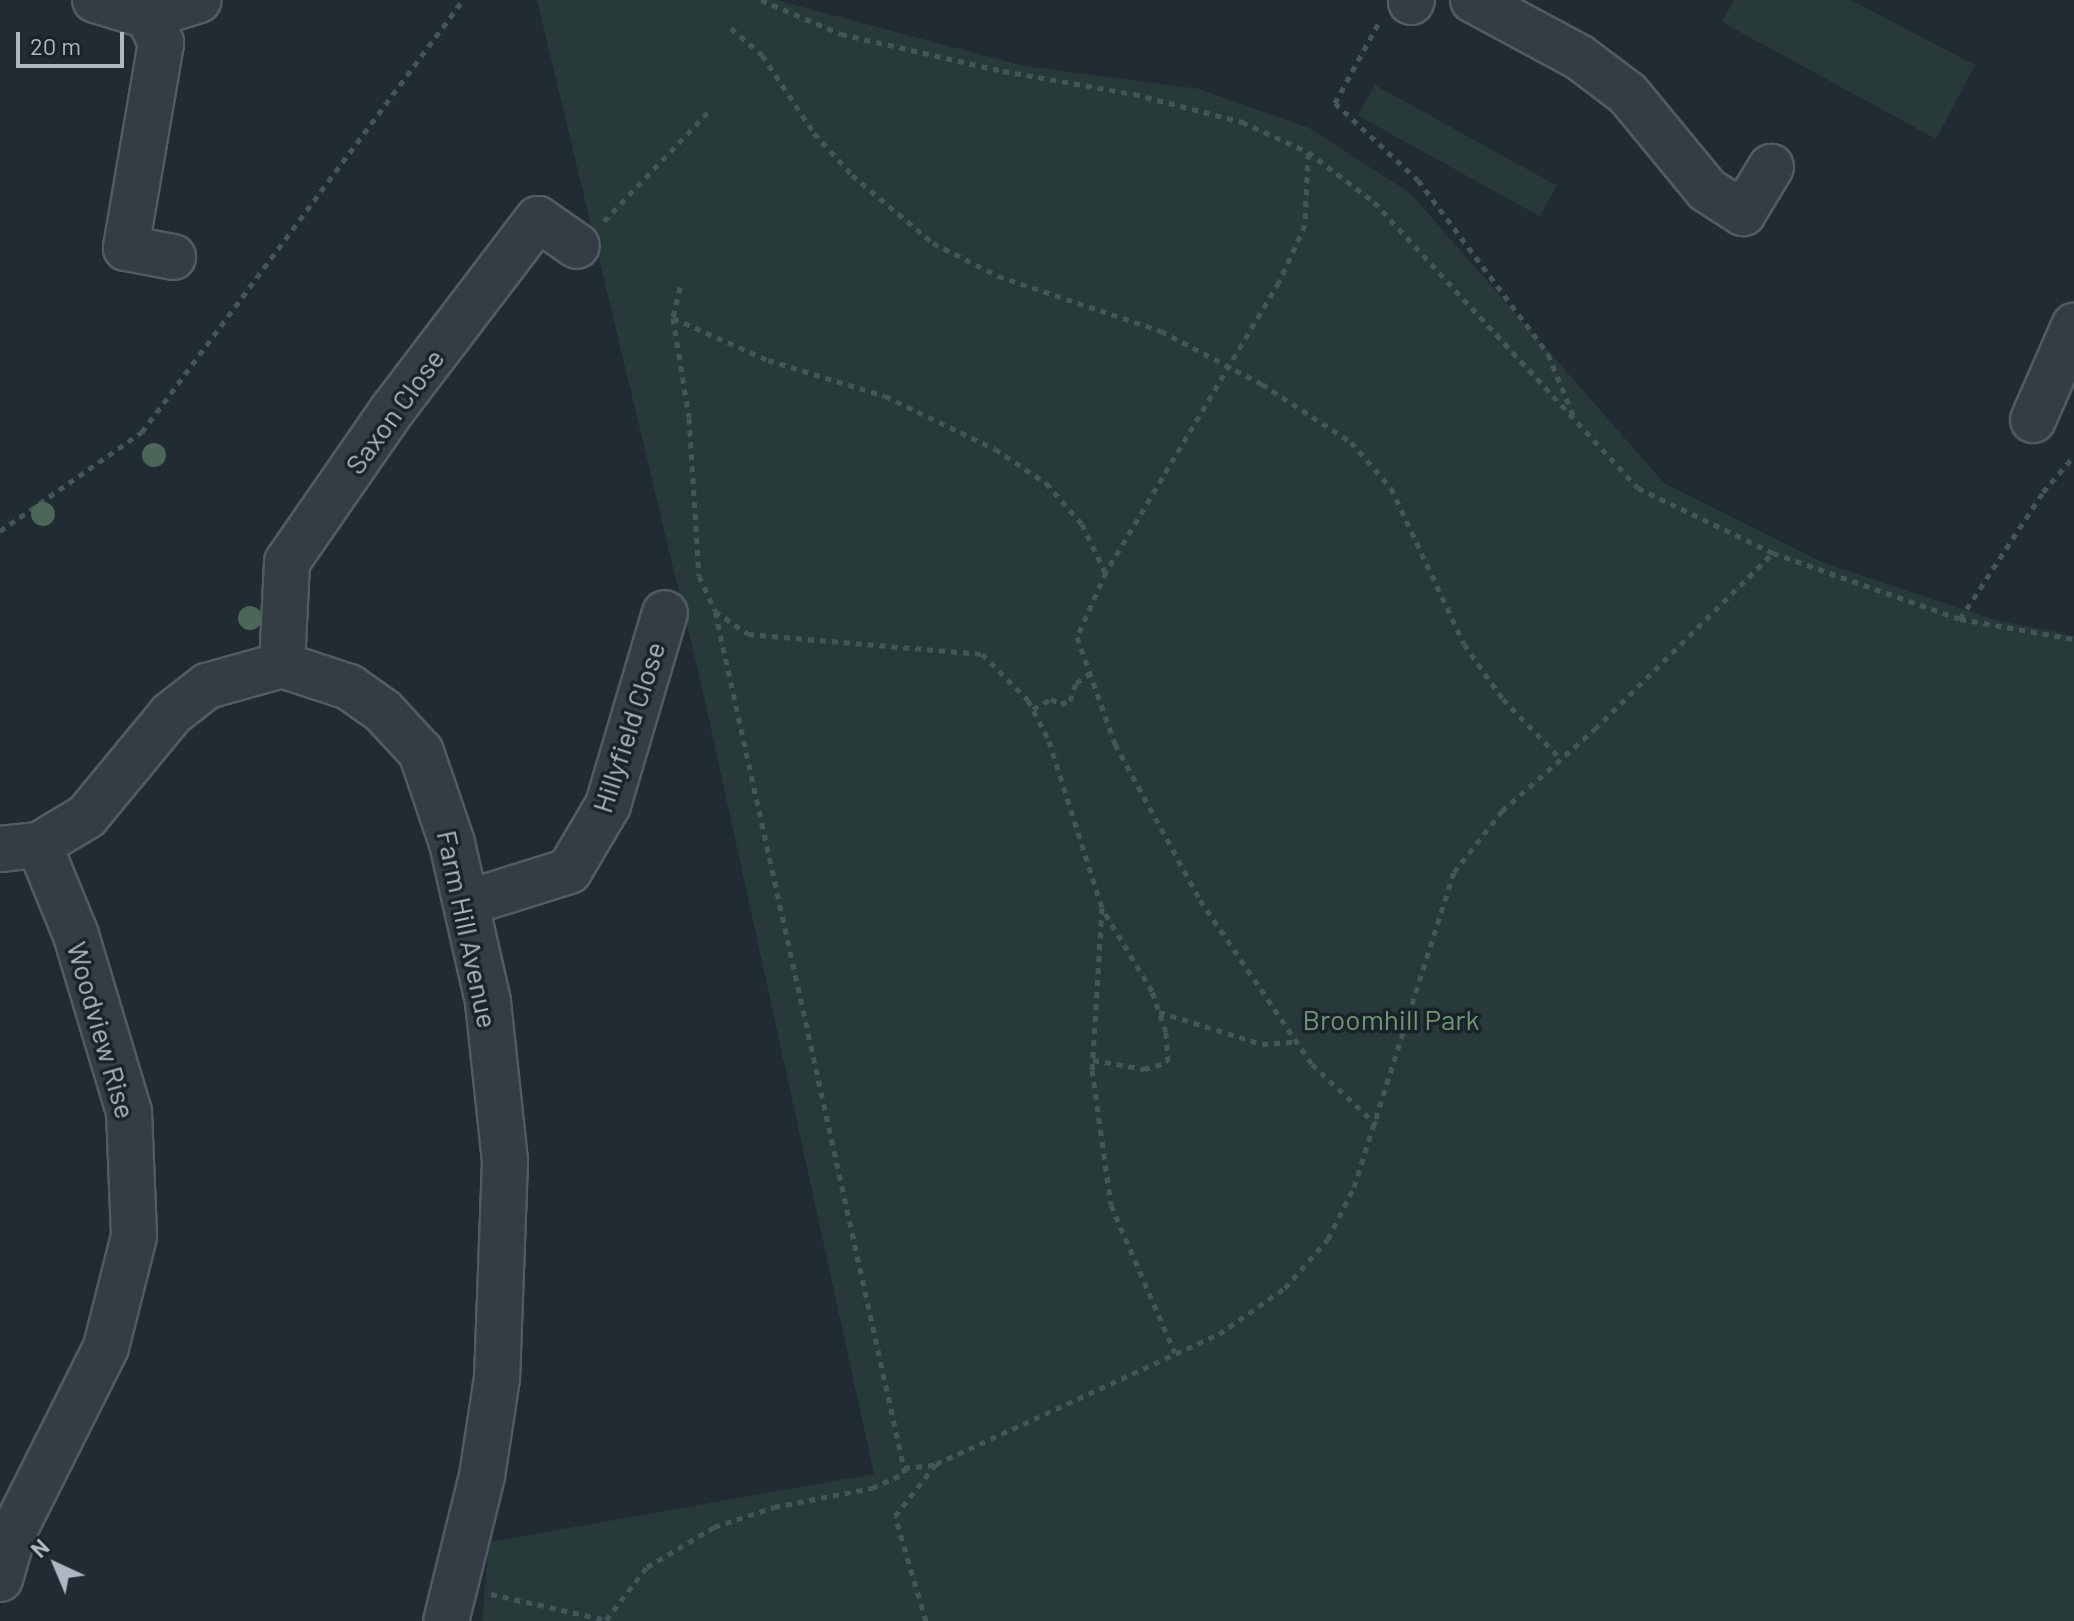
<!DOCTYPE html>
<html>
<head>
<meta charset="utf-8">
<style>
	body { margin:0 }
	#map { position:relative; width:2074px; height:1621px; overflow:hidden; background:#212b34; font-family:Barlow,sans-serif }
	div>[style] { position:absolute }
	.green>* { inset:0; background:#273a39; transform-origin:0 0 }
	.path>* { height:5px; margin-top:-2.5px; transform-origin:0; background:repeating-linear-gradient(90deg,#445657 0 6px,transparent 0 12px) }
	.roads { filter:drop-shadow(2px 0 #525b63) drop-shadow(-2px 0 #525b63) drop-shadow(0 2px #525b63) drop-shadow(0 -2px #525b63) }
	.minor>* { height:44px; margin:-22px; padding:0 22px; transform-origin:22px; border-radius:22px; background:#343d45 }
	.trees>* { width:24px; height:24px; margin:-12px; border-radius:50%; background:#4c6657 }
	span { translate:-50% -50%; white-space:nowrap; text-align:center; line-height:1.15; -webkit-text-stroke:7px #1a222a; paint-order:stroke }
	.street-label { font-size:28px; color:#aeb8c2 }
	.park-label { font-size:28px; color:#709674 }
	.north { position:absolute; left:16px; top:1525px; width:80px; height:80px; -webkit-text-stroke:6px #1a222a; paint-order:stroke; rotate:316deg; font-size:22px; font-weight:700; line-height:32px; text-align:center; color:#aeb8c2 }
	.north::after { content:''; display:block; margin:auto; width:28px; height:36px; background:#aeb8c2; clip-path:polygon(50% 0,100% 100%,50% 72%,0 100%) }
	.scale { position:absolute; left:16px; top:32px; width:108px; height:36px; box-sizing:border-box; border:4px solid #aeb8c2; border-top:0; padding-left:10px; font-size:24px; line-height:28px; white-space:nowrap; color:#aeb8c2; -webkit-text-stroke:6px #1a222a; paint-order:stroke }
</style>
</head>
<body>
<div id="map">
	<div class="green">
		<i style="clip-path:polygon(537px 0,776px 0,1024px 66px,1199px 89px,1309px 128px,1410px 193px,1664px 483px,1824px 563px,1995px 620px,2074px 636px,2074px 1621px,482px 1621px,489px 1542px,874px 1474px,703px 692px)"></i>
		<i style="clip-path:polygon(1734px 0,1851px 0,1975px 65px,1936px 139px,1722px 22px)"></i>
		<i style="left:1375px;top:85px;width:208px;height:35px;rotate:29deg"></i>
	</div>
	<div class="path">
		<i style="left:761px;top:0;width:87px;rotate:23deg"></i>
		<i style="left:841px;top:34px;width:166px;rotate:12.9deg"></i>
		<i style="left:1003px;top:71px;width:133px;rotate:10deg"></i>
		<i style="left:1134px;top:94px;width:112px;rotate:14.5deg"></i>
		<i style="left:1242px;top:122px;width:72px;rotate:24.4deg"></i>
		<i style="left:1308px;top:152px;width:83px;rotate:37.1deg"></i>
		<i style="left:1374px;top:202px;width:389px;rotate:47.3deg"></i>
		<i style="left:1638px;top:488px;width:150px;rotate:25.7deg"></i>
		<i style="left:1773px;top:553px;width:198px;rotate:19.4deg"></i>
		<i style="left:1960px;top:619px;width:116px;rotate:10deg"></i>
		<i style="left:1378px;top:24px;width:90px;rotate:118.6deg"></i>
		<i style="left:1335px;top:103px;width:113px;rotate:42.9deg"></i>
		<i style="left:1418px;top:180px;width:217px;rotate:53.2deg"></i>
		<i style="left:1548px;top:354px;width:66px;rotate:67.7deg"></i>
		<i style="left:731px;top:28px;width:41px;rotate:41.1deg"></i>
		<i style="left:762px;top:55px;width:94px;rotate:56.3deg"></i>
		<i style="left:814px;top:133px;width:57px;rotate:47.9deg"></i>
		<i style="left:852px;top:175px;width:106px;rotate:40deg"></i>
		<i style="left:933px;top:243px;width:73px;rotate:26.9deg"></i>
		<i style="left:998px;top:276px;width:172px;rotate:18.6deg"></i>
		<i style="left:1161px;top:331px;width:114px;rotate:27.7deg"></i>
		<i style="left:1262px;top:384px;width:106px;rotate:33.1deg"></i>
		<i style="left:1351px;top:442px;width:61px;rotate:49deg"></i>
		<i style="left:1391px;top:488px;width:172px;rotate:64.9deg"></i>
		<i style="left:1464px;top:644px;width:67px;rotate:54.7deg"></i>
		<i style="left:1503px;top:699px;width:82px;rotate:46deg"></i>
		<i style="left:1308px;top:153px;width:72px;rotate:92.4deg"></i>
		<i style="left:1305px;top:225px;width:63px;rotate:114.5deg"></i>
		<i style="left:1279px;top:282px;width:338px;rotate:120.8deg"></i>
		<i style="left:1106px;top:572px;width:71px;rotate:114deg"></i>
		<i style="left:1077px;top:637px;width:114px;rotate:70.4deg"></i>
		<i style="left:1115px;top:744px;width:178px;rotate:61.4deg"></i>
		<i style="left:1200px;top:900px;width:199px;rotate:55.7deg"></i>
		<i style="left:1312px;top:1064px;width:88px;rotate:43.2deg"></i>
		<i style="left:604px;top:221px;width:152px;rotate:-46.3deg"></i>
		<i style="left:680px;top:287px;width:32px;rotate:103deg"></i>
		<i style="left:673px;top:318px;width:101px;rotate:80.9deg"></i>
		<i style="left:689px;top:418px;width:158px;rotate:86.4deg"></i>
		<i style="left:699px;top:576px;width:38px;rotate:65deg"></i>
		<i style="left:715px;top:611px;width:40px;rotate:34.9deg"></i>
		<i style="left:748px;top:634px;width:235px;rotate:4.9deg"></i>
		<i style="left:982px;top:654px;width:65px;rotate:45deg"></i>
		<i style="left:1028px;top:700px;width:46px;rotate:62.9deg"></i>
		<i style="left:1049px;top:741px;width:175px;rotate:72.4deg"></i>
		<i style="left:1102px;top:908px;width:162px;rotate:93.5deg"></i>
		<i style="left:1092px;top:1070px;width:136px;rotate:82deg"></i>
		<i style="left:1111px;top:1205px;width:161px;rotate:66.6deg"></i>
		<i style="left:673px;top:318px;width:104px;rotate:23.9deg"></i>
		<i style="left:768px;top:360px;width:122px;rotate:17.1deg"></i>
		<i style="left:885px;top:396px;width:122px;rotate:25.7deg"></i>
		<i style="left:995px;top:449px;width:61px;rotate:33.7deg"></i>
		<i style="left:1046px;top:483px;width:55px;rotate:48.7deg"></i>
		<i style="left:1082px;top:524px;width:53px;rotate:64.4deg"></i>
		<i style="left:0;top:531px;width:173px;rotate:-34.9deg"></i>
		<i style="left:142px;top:432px;width:538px;rotate:-53.39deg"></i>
		<i style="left:1960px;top:619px;width:152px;rotate:-56.8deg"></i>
		<i style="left:2043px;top:492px;width:48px;rotate:-49.3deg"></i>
		<i style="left:1033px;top:709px;width:21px;rotate:-29deg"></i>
		<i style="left:1051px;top:699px;width:11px;rotate:27deg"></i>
		<i style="left:1061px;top:704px;width:9px;rotate:-18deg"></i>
		<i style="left:1070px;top:701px;width:19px;rotate:-72deg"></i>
		<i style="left:1076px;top:683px;width:18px;rotate:-34deg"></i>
		<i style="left:1159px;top:1012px;width:108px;rotate:17.3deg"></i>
		<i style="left:1262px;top:1044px;width:32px;rotate:-4deg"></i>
		<i style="left:1093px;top:1060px;width:52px;rotate:10deg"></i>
		<i style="left:1144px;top:1069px;width:25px;rotate:-16deg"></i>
		<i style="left:1168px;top:1062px;width:30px;rotate:-94deg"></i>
		<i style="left:1166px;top:1032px;width:43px;rotate:-108.9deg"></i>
		<i style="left:1152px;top:991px;width:97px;rotate:-121.1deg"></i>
		<i style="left:904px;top:1468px;width:31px;rotate:-6deg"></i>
		<i style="left:491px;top:1594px;width:118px;rotate:12.7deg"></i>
		<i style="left:606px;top:1620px;width:67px;rotate:-52.3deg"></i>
		<i style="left:647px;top:1567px;width:78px;rotate:-30.8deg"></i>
		<i style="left:714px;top:1527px;width:63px;rotate:-18.4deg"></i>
		<i style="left:774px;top:1507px;width:100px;rotate:-11deg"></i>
		<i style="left:872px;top:1488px;width:36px;rotate:-24deg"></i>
		<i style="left:905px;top:1473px;width:883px;rotate:-102.43deg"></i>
		<i style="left:926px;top:1621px;width:109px;rotate:-106.4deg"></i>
		<i style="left:895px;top:1516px;width:66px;rotate:-51.7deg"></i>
		<i style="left:936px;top:1464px;width:311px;rotate:-24.7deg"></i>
		<i style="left:1219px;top:1334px;width:80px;rotate:-34.9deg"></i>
		<i style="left:1285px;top:1288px;width:65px;rotate:-48.7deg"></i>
		<i style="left:1328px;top:1239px;width:58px;rotate:-63.4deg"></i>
		<i style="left:1354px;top:1187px;width:330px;rotate:-72.4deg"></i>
		<i style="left:1454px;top:872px;width:78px;rotate:-51.8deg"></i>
		<i style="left:1502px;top:811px;width:124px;rotate:-41.4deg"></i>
		<i style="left:1595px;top:729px;width:250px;rotate:-44.7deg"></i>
	</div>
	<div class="roads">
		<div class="minor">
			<i style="left:95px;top:0;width:55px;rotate:16.8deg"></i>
			<i style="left:148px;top:16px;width:30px;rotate:64deg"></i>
			<i style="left:161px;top:43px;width:208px;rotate:99.7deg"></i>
			<i style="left:126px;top:248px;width:48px;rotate:10.8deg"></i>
			<i style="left:1473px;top:0;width:120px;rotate:28.3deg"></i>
			<i style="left:1579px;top:57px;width:61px;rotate:37.1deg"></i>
			<i style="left:1628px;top:94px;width:124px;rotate:50.5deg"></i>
			<i style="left:1707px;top:190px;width:43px;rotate:32.6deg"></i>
			<i style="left:1743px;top:213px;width:54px;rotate:-58.7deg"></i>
			<i style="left:1411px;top:2px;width:2px;rotate:-63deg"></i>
			<i style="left:148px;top:16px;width:53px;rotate:-17.4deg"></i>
			<i style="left:2033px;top:420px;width:103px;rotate:-66.4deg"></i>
			<i style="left:282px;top:665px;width:103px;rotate:-87.2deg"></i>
			<i style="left:287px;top:562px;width:186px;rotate:-55.3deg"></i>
			<i style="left:393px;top:409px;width:239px;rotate:-52.7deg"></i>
			<i style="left:538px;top:219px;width:47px;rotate:34.7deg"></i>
			<i style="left:0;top:849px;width:39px;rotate:-6deg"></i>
			<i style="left:39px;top:845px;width:56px;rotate:-31.1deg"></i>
			<i style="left:87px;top:816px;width:132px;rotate:-50.5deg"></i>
			<i style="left:171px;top:714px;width:46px;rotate:-37.9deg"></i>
			<i style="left:207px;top:686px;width:78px;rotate:-15.6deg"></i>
			<i style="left:282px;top:665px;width:71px;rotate:18.2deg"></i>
			<i style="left:349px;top:687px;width:42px;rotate:35.2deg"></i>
			<i style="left:383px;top:711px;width:56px;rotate:47.2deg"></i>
			<i style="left:421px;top:752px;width:96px;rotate:71.2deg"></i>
			<i style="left:452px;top:843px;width:163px;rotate:77.2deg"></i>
			<i style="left:488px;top:1002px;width:160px;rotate:83.9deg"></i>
			<i style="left:505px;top:1161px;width:217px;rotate:92.1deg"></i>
			<i style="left:497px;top:1378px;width:99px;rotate:98.7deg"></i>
			<i style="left:482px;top:1476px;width:149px;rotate:103.9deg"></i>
			<i style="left:467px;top:903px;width:107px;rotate:-17.4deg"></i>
			<i style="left:569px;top:871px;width:77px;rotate:-59.4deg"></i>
			<i style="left:608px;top:805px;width:200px;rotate:-73.5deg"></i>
			<i style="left:0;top:1579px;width:50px;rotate:-73.7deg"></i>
			<i style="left:14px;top:1531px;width:206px;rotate:-63.4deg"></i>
			<i style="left:106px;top:1347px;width:114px;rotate:-75.8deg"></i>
			<i style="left:134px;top:1236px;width:124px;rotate:-92.3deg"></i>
			<i style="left:129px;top:1112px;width:185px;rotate:-106.7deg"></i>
			<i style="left:76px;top:935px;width:97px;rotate:-112.3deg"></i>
		</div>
	</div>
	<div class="trees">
		<i style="left:154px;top:455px"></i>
		<i style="left:43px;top:514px"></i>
		<i style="left:250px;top:618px"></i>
	</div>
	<div class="street-label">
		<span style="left:394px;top:411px;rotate:-54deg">Saxon Close</span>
		<span style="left:628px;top:727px;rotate:-72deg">Hillyfield Close</span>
		<span style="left:468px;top:929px;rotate:78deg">Farm Hill Avenue</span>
		<span style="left:102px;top:1030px;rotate:74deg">Woodview Rise</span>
	</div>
	<div class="park-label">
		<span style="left:1391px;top:1019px">Broomhill Park</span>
	</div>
	<div class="north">N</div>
	<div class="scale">20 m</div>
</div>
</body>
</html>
